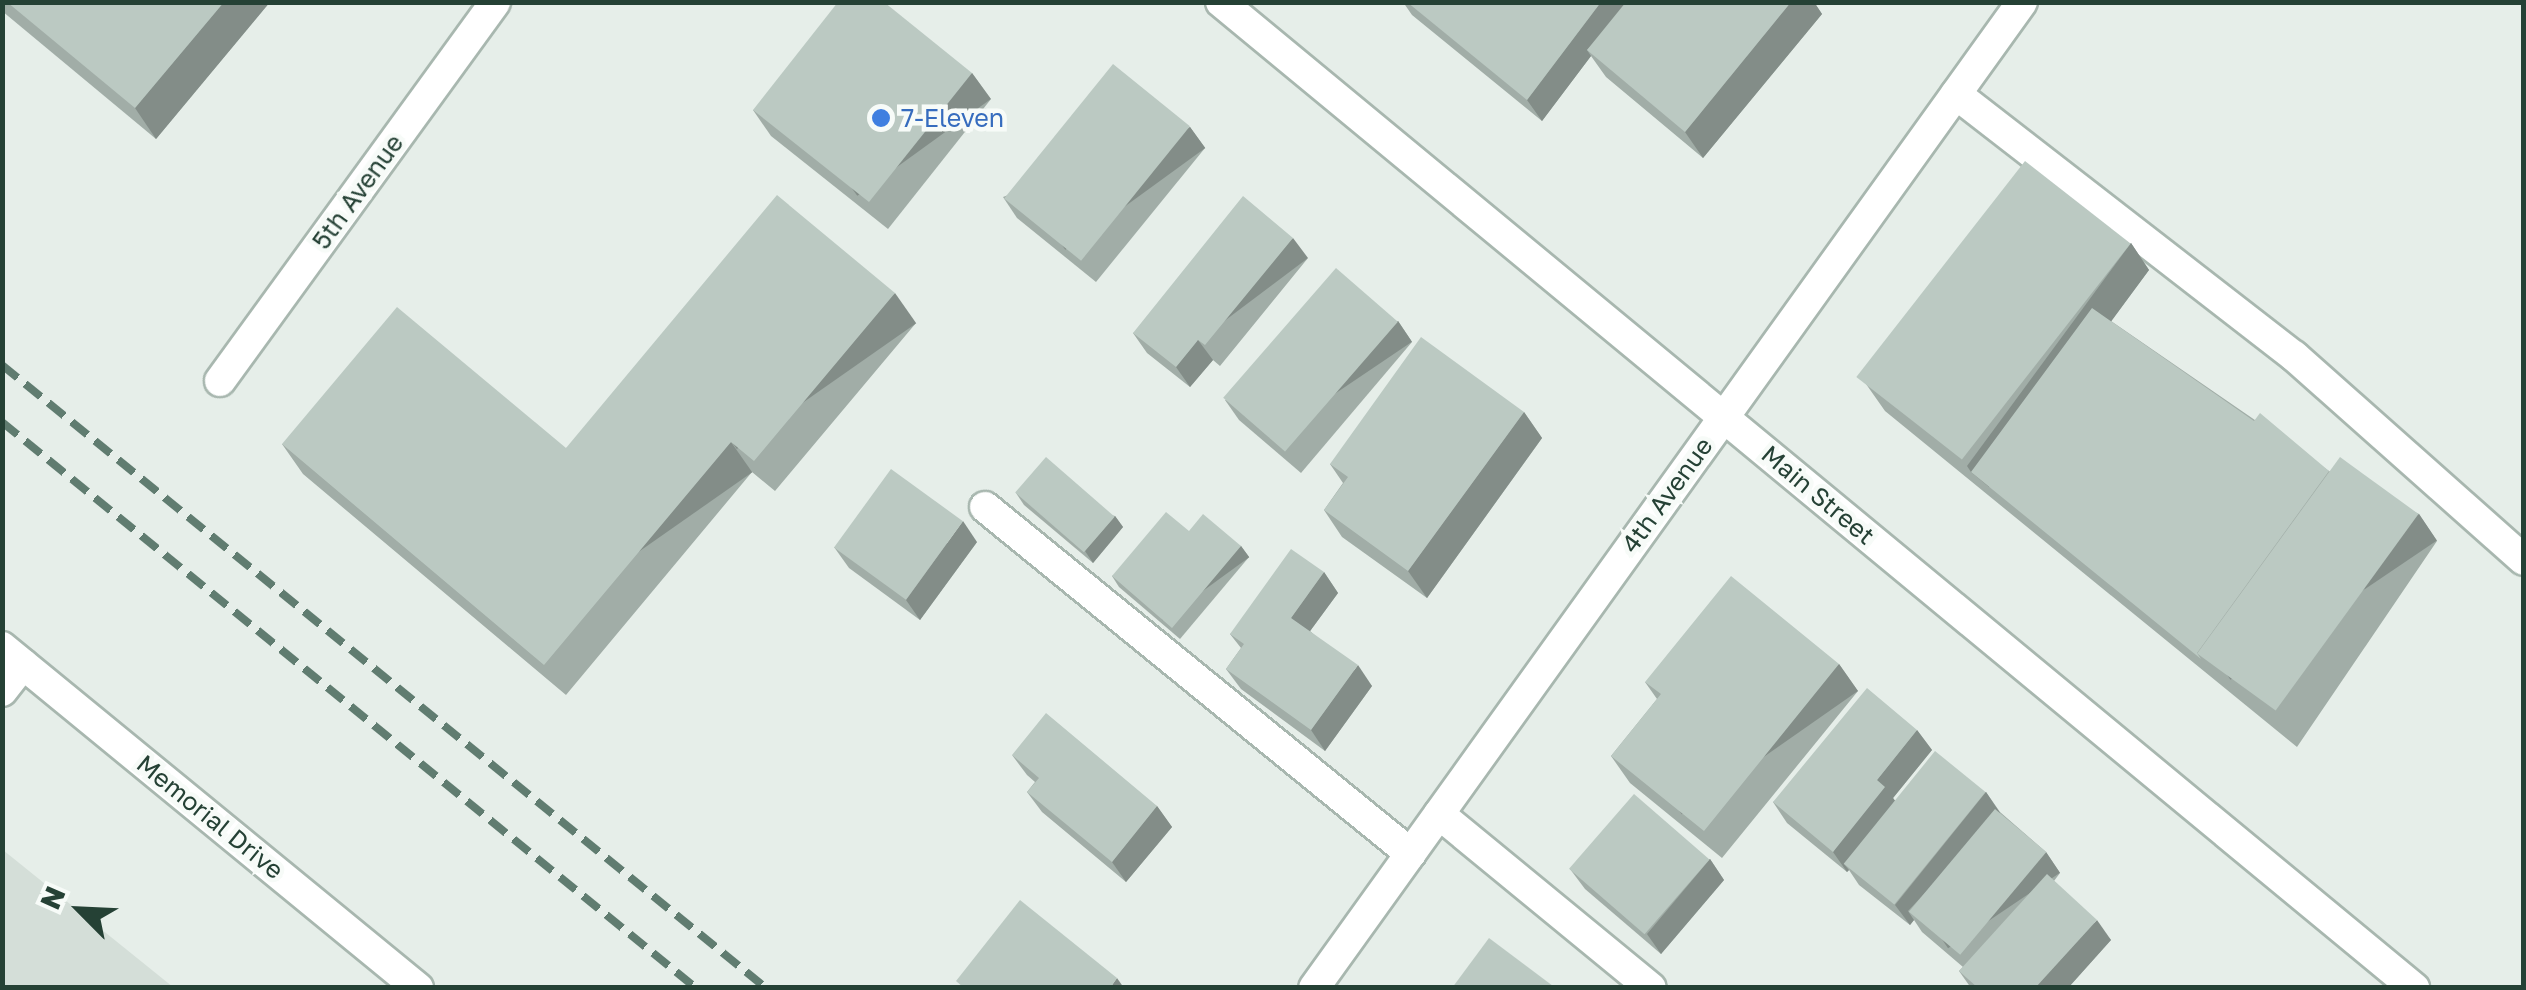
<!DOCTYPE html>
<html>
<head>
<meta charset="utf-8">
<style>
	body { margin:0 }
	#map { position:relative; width:2526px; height:990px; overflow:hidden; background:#e6eee9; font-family:"Golos Text",sans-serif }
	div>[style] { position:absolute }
	.built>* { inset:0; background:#d4ded8 }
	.roads { filter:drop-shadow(2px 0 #a8b7af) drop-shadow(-2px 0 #a8b7af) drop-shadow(0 2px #a8b7af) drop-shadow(0 -2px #a8b7af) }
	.service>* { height:30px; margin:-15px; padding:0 15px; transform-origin:15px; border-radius:15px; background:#fff }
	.minor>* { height:30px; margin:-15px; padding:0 15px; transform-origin:15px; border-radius:15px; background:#fff }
	.tertiary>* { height:30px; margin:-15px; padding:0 15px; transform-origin:15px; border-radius:15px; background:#fff }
	.secondary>* { height:30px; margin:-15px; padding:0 15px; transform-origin:15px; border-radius:15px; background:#fff }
	.rail>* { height:8px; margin-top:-4px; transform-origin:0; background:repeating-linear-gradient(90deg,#607c70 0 20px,transparent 0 30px) }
	.wall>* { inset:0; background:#a1ada7 }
	.shaded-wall>* { inset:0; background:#838d88; transform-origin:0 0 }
	.building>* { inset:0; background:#bbc9c2; transform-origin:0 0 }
	.dots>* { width:28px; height:28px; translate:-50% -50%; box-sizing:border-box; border:5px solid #f7fbf8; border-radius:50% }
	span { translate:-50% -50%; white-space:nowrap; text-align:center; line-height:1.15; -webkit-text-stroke:9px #f7fbf8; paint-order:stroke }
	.shop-label { font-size:25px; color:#366cbe }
	.left { translate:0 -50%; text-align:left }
	.street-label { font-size:25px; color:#254135 }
	.frame { position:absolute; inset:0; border:5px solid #254135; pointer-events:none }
	.north { position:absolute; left:30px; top:860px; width:100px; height:100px; -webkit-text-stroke:8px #f7fbf8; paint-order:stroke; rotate:294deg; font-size:28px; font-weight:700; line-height:40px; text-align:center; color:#254135 }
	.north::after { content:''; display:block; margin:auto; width:35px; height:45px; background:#254135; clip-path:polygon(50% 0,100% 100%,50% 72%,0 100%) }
</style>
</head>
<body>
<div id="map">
	<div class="built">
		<i style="clip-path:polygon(3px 850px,173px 987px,3px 987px)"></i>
	</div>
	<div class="roads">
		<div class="service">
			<i style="left:1956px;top:94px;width:428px;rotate:37.8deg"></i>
			<i style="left:2294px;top:356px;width:307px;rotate:41.6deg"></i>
			<i style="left:985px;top:507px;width:549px;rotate:39.16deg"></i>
			<i style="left:1439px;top:814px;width:274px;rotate:39.4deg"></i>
		</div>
		<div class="minor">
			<i style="left:220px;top:381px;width:468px;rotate:-54deg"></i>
			<i style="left:2px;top:691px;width:34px;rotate:-52deg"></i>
			<i style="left:1314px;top:988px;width:1214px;rotate:-54.32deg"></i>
		</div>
		<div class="tertiary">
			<i style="left:2px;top:647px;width:538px;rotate:39.34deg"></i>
		</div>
		<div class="secondary">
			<i style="left:1221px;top:2px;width:1548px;rotate:39.57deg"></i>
		</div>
	</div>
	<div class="rail">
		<i style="left:2px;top:365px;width:986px;rotate:39.2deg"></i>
		<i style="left:2px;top:422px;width:896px;rotate:39.2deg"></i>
	</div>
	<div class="wall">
		<i style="clip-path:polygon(2px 2px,270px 2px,156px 139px,2px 11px)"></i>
		<i style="clip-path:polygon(1403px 2px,1814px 2px,1822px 14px,1703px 158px,1606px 77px,1591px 56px,1542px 121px,1412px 15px)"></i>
		<i style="clip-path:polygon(972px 73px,991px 99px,888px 229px,771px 136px,753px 110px)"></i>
		<i style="clip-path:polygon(1190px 127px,1205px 148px,1096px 282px,1017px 218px,1003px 197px)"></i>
		<i style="clip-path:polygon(2131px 243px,2149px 270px,2111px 321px,2329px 471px,2419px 514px,2437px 541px,2297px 747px,1885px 411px,1866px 384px)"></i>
		<i style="clip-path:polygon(1308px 258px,1220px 366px,1213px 360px,1190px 387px,1147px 353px,1133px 333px)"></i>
		<i style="clip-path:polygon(1398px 321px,1412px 342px,1301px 473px,1239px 420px,1225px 400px)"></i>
		<i style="clip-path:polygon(916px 323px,775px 491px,752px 472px,566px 695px,303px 474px,282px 444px,566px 448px)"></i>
		<i style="clip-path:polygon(1524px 412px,1542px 438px,1427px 598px,1342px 537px,1324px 510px,1343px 483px,1330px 464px)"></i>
		<i style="clip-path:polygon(1016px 493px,1115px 516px,1123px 527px,1093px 563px,1024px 505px)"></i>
		<i style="clip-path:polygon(1189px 531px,1241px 546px,1249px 557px,1180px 639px,1119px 587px,1112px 576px)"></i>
		<i style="clip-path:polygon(977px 542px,920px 620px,849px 568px,834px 547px)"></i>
		<i style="clip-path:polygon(1324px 572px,1338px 593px,1310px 631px,1372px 686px,1325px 751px,1241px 689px,1226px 669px,1241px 648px,1230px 634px)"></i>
		<i style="clip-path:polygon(1839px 664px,1858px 691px,1722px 858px,1630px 783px,1611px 756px,1657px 699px,1645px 682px)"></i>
		<i style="clip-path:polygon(1917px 730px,1932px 750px,1893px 798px,1895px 801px,1986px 792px,2000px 812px,2046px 852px,2060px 873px,2054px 881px,2111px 940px,2068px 988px,1971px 988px,1959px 971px,1963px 967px,1922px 932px,1914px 920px,1910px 925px,1859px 885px,1849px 870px,1847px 872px,1787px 823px,1773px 802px)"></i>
		<i style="clip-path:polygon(1012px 755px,1157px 806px,1172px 827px,1126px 882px,1042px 812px,1027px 792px,1035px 782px,1027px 775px)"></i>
		<i style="clip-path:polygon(1710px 859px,1724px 880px,1661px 954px,1585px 889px,1570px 869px)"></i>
	</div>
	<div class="shaded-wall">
		<i style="clip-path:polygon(224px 2px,270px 2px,156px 139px,135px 108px)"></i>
		<i style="clip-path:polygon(1601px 2px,1631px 2px,1587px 50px,1591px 56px,1542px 121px,1527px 100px)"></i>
		<i style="clip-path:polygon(1791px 2px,1814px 2px,1822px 14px,1703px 158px,1685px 132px)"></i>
		<i style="left:972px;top:73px;width:32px;height:165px;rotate:54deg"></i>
		<i style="left:1190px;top:127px;width:26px;height:173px;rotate:54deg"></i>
		<i style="left:1293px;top:238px;width:25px;height:139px;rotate:53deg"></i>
		<i style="clip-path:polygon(2131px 243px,2149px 270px,1989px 487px,1971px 472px,1967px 466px)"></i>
		<i style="left:895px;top:293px;width:37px;height:219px;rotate:55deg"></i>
		<i style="left:1398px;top:321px;width:25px;height:172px;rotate:56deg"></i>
		<i style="clip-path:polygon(1198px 340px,1213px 360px,1190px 387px,1176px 367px)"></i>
		<i style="clip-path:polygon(1524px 412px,1542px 438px,1427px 598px,1408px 571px)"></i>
		<i style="left:731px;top:442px;width:37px;height:291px;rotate:55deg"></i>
		<i style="left:2419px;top:514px;width:32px;height:249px;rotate:56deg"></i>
		<i style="clip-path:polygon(1115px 516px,1123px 527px,1093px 563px,1085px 551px)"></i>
		<i style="clip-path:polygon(963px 521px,977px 542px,920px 620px,906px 600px)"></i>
		<i style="left:1241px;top:546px;width:14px;height:107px;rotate:54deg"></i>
		<i style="clip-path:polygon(1324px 572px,1338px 593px,1305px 638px,1291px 618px)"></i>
		<i style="left:1839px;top:664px;width:33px;height:215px;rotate:55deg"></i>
		<i style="clip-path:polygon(1358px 665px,1372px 686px,1325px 751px,1311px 730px)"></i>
		<i style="clip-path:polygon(1917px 730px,1932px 750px,1893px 798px,1900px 807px,1844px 864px,1849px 870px,1847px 872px,1833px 852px,1877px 780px)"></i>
		<i style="clip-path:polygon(1986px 792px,2000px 813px,1908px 911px,1914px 920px,1910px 925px,1895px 905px)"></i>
		<i style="clip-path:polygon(1157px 806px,1172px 827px,1126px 882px,1112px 862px)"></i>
		<i style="left:2046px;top:852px;width:25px;height:135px;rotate:56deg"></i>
		<i style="clip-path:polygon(1710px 859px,1724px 880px,1661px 954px,1647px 934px)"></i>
		<i style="clip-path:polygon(2097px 920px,2111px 940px,2068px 988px,2035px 988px)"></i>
		<i style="clip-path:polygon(1117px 978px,1124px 988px,1110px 988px)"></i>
	</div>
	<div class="building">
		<i style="clip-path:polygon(7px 2px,224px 2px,135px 108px)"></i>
		<i style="clip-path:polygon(838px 2px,884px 2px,972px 73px,869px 202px,753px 110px)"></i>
		<i style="clip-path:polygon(1407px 2px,1601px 2px,1527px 100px)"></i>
		<i style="clip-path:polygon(1626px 2px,1791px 2px,1685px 132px,1587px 50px)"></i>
		<i style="left:1113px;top:64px;width:99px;height:173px;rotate:39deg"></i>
		<i style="left:2025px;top:161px;width:134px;height:274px;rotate:38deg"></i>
		<i style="clip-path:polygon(777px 195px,895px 293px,754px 461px,731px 442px,544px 665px,282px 444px,397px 307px,566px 448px)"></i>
		<i style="clip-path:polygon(1243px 196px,1293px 238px,1205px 345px,1198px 340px,1176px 367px,1133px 333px)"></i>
		<i style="left:1336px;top:268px;width:82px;height:172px;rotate:41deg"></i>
		<i style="clip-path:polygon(2092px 308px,2254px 421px,2260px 413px,2329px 471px,2197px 653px,2201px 659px,1971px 472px)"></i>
		<i style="clip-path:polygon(1421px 337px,1524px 412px,1408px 571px,1324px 510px,1348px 477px,1330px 464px)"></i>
		<i style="left:1046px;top:457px;width:91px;height:47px;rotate:41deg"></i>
		<i style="left:2340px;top:457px;width:97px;height:243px;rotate:36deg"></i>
		<i style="left:891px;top:469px;width:89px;height:97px;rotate:36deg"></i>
		<i style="clip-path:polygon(1166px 512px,1189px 531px,1203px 514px,1241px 546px,1172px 628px,1112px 576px)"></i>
		<i style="clip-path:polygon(1291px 549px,1324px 572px,1291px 618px,1358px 665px,1311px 730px,1226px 669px,1244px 644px,1230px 634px)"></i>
		<i style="clip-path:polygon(1731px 576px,1839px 664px,1704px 831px,1611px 756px,1661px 694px,1645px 682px)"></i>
		<i style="clip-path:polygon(1867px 688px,1917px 730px,1877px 780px,1885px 787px,1833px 852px,1773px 802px)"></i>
		<i style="clip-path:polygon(1046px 713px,1157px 806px,1112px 862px,1027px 792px,1039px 778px,1012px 755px)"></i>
		<i style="left:1935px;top:751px;width:65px;height:145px;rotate:39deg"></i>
		<i style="left:1634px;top:794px;width:100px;height:99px;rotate:41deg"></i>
		<i style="left:1995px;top:809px;width:67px;height:134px;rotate:40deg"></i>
		<i style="clip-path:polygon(2047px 874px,2097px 920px,2035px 988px,1978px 988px,1959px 971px)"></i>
		<i style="clip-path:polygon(1020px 900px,1117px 978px,1110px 988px,964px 988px,956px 981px)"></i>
		<i style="clip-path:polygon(1489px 938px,1553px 986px,1552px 988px,1452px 988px)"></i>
	</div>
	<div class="dots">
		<i style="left:881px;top:118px;background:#3f7fe0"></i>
	</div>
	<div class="shop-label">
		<span class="left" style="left:901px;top:118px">7-Eleven</span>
	</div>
	<div class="street-label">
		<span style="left:358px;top:192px;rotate:-54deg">5th Avenue</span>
		<span style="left:1667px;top:495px;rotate:-54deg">4th Avenue</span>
		<span style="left:1818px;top:495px;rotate:40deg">Main Street</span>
		<span style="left:210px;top:817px;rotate:39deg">Memorial Drive</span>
	</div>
	<div class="frame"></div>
	<div class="north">N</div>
</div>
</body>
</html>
